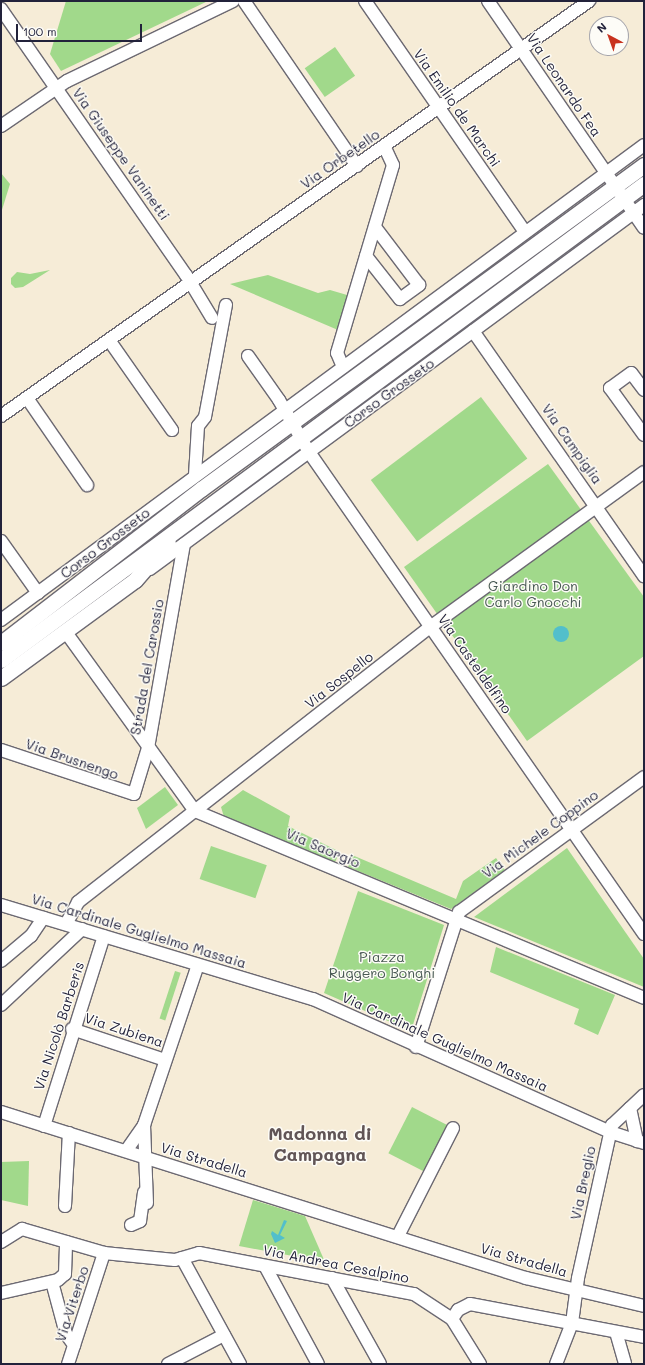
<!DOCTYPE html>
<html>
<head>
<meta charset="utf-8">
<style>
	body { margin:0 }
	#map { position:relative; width:645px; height:1365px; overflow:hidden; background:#f6ecd7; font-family:Mali,sans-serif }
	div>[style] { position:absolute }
	.green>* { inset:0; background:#a1d98b; transform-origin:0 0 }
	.water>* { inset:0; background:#52bfcb }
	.round { border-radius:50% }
	.roads { filter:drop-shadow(1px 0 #6c6972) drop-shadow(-1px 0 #6c6972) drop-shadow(0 1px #6c6972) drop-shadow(0 -1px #6c6972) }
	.minor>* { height:12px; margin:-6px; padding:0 6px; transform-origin:6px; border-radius:6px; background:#fff }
	.major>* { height:15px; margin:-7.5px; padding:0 7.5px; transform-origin:7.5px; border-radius:7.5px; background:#fff }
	span { translate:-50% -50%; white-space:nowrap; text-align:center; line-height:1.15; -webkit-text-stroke:3px #fdfcf7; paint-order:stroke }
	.street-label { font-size:14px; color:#22223b }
	.park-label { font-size:14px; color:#485953 }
	.district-label { font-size:18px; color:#615556; font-weight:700 }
	.frame { position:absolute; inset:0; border:2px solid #22223b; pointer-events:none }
	.north { position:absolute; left:589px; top:16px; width:40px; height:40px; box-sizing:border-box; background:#fdfcf7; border:1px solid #a5a5ac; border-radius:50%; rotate:319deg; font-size:11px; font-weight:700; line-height:16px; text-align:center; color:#22223b }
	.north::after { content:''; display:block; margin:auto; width:14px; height:18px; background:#c8321e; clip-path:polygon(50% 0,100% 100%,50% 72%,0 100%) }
	.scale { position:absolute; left:16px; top:24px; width:126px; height:18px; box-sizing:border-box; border:2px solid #22223b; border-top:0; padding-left:5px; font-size:12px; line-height:14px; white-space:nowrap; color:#22223b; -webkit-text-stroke:3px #fdfcf7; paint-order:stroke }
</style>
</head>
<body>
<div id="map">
	<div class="green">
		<i style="clip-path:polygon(66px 1px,208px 1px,61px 71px,50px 54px)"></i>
		<i style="left:335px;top:47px;width:35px;height:37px;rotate:55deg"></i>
		<i style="clip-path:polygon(1px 173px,10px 184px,1px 213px)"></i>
		<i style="clip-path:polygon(50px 270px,23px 287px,15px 288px,11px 284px,11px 278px,17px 272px,30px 274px)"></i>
		<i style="clip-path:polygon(268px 275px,318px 293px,330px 290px,354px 297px,338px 330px,230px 284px)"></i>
		<i style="left:481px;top:397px;width:77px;height:138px;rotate:53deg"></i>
		<i style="clip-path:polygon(548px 464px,644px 597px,644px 656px,527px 741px,404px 567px)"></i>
		<i style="clip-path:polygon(165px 787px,178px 805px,146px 829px,137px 808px)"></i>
		<i style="clip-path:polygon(243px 790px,290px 816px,288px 826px,340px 852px,335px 862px,224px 817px,221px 807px)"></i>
		<i style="left:211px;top:846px;width:59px;height:35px;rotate:19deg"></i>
		<i style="clip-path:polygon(567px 848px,644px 959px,644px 987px,474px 917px)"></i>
		<i style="clip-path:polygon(352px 855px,456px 899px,463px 881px,496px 858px,505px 870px,451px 909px,348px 867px)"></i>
		<i style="clip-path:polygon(358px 891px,444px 925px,411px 1031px,324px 993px)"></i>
		<i style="clip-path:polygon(496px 947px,615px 995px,598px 1035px,574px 1024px,579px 1009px,490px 972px)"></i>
		<i style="left:175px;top:971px;width:6px;height:50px;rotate:18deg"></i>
		<i style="left:412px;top:1107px;width:46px;height:52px;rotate:27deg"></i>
		<i style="clip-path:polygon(29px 1161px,28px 1206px,1px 1200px,1px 1162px)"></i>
		<i style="clip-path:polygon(253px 1200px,305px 1216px,325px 1262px,239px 1246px)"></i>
	</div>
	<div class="water">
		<i class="round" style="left:553px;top:626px;width:16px;height:16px"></i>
		<i style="clip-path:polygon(284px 1220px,287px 1221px,280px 1235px,285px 1238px,275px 1243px,271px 1234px,272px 1231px,278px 1235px)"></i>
	</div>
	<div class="roads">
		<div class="minor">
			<i style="left:244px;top:1px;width:200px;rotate:55.6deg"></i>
			<i style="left:365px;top:1px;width:281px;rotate:55.3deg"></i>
			<i style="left:488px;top:1px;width:275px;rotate:55.5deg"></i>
			<i style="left:1px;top:9px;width:324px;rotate:55.2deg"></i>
			<i style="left:186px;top:275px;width:50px;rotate:58.8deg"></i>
			<i style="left:1px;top:126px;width:80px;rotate:-34.3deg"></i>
			<i style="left:67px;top:81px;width:184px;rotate:-25.7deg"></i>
			<i style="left:366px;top:256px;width:55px;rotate:51.7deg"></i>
			<i style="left:400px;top:299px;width:24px;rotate:-36deg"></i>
			<i style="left:419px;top:285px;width:73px;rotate:-127.2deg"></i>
			<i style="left:473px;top:331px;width:299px;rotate:55.1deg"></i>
			<i style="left:109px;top:340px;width:110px;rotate:55deg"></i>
			<i style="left:248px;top:356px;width:54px;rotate:54.8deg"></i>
			<i style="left:279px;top:400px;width:60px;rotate:60deg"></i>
			<i style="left:309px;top:452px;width:587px;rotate:55.2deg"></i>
			<i style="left:343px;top:367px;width:15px;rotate:-113deg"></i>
			<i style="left:337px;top:353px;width:196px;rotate:-73.4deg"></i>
			<i style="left:393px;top:165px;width:21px;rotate:-115deg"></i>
			<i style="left:644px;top:390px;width:21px;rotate:-127deg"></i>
			<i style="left:631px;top:373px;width:26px;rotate:144deg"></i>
			<i style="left:610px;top:388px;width:58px;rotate:54.1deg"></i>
			<i style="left:27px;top:398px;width:106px;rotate:55.4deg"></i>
			<i style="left:1px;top:416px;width:720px;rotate:-35.21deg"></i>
			<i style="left:195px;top:475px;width:49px;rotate:-86.5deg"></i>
			<i style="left:198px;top:426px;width:11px;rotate:-52deg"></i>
			<i style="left:205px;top:417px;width:114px;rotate:-79.4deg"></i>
			<i style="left:1px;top:541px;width:64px;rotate:54.6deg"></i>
			<i style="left:150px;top:569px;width:614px;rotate:-36.38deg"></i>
			<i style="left:1px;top:620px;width:799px;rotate:-36.45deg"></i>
			<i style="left:65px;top:631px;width:222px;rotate:54.2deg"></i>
			<i style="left:195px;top:811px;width:486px;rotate:22.6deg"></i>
			<i style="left:1px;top:750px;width:140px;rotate:18.3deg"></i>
			<i style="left:134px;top:794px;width:48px;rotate:-73.1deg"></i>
			<i style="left:148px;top:748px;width:207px;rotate:-80deg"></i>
			<i style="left:1px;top:905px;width:326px;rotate:16.8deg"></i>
			<i style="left:313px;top:999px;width:325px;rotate:24.1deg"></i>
			<i style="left:610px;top:1132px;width:36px;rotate:18deg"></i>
			<i style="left:66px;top:924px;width:25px;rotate:-61deg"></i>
			<i style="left:78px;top:902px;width:447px;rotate:-38deg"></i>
			<i style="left:430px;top:627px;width:264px;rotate:-35.9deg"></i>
			<i style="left:1px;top:961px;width:39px;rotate:-40deg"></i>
			<i style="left:31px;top:936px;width:22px;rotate:-56deg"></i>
			<i style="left:1px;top:1005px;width:111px;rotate:-43.2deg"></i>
			<i style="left:72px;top:1029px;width:98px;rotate:18.4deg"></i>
			<i style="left:416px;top:1047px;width:142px;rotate:-72.3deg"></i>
			<i style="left:459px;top:912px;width:229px;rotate:-36.1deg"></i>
			<i style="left:630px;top:1108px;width:34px;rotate:78deg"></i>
			<i style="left:1px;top:1112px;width:551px;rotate:17.55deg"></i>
			<i style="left:526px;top:1278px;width:121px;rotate:13.3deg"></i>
			<i style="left:144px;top:1125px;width:78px;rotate:87.8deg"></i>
			<i style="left:44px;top:1126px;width:199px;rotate:-72.5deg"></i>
			<i style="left:126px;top:1151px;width:32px;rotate:-55deg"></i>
			<i style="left:144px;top:1125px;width:169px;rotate:-71.4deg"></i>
			<i style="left:65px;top:1206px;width:73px;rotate:-86.9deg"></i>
			<i style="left:131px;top:1225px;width:10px;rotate:-24deg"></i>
			<i style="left:140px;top:1221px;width:29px;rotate:-82deg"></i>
			<i style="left:398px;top:1236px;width:121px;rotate:-63deg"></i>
			<i style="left:1px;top:1242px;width:25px;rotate:-32deg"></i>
			<i style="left:22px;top:1229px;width:85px;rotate:16.3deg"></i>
			<i style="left:104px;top:1253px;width:71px;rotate:5.6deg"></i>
			<i style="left:175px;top:1260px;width:25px;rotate:-16deg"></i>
			<i style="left:199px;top:1253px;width:219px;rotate:10.8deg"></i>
			<i style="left:414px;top:1294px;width:45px;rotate:33.3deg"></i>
			<i style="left:452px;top:1319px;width:53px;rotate:58.1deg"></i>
			<i style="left:182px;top:1258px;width:121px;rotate:61.3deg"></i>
			<i style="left:265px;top:1266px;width:111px;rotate:61.6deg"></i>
			<i style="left:332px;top:1278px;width:98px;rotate:60.8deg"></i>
			<i style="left:52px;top:1282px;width:54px;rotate:74.9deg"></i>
			<i style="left:66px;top:1334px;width:14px;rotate:54deg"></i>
			<i style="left:1px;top:1293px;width:58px;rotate:-12.8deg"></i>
			<i style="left:58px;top:1280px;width:9px;rotate:-41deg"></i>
			<i style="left:65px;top:1274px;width:32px;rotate:-88deg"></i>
			<i style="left:452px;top:1319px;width:11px;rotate:-56deg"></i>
			<i style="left:458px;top:1310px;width:13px;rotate:-27deg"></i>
			<i style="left:470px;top:1304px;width:177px;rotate:10.7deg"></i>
			<i style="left:616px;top:1332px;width:33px;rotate:74deg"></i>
			<i style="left:68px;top:1364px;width:117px;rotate:-72deg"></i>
			<i style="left:168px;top:1364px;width:63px;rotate:-27.4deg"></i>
			<i style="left:556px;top:1364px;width:44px;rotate:-68.7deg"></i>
			<i style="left:572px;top:1323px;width:45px;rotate:-82.4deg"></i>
			<i style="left:578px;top:1278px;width:157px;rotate:-77.5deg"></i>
			<i style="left:612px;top:1125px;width:44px;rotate:-43.2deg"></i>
		</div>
		<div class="major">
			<i style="left:1px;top:643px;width:252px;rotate:-37.6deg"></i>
			<i style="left:201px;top:489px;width:549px;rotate:-36.18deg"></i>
			<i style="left:1px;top:660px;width:800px;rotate:-36.51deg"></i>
			<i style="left:1px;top:678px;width:166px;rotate:-36.2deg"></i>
			<i style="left:135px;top:580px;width:50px;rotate:-49deg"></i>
		</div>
	</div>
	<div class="street-label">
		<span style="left:564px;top:85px;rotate:56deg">Via Leonardo Fea</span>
		<span style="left:457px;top:108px;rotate:55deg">Via Emilio de Marchi</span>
		<span style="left:121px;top:154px;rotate:55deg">Via Giuseppe Vaninetti</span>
		<span style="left:340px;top:159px;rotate:-35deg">Via Orbetello</span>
		<span style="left:389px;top:393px;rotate:-36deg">Corso Grosseto</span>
		<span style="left:572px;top:444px;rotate:55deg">Via Campiglia</span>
		<span style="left:105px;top:543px;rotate:-37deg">Corso Grosseto</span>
		<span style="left:475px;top:664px;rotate:55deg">Via Casteldelfino</span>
		<span style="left:147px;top:667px;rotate:-80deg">Strada del Carossio</span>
		<span style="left:339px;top:680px;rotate:-38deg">Via Sospello</span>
		<span style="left:72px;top:759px;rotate:19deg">Via Brusnengo</span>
		<span style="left:540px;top:834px;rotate:-36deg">Via Michele Coppino</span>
		<span style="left:323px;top:848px;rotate:23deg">Via Saorgio</span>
		<span style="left:139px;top:931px;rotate:17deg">Via Cardinale Guglielmo Massaia</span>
		<span style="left:59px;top:1026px;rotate:-72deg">Via Nicolò Barberis</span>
		<span style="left:124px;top:1030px;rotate:18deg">Via Zubiena</span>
		<span style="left:445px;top:1042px;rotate:24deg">Via Cardinale Guglielmo Massaia</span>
		<span style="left:204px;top:1160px;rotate:17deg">Via Stradella</span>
		<span style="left:583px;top:1183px;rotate:-78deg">Via Breglio</span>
		<span style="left:524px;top:1260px;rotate:16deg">Via Stradella</span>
		<span style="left:336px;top:1264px;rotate:11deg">Via Andrea Cesalpino</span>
		<span style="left:72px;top:1304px;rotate:-72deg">Via Viterbo</span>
	</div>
	<div class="park-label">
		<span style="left:533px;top:594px">Giardino Don<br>Carlo Gnocchi</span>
		<span style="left:382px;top:965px">Piazza<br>Ruggero Bonghi</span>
	</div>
	<div class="district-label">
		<span style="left:320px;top:1144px">Madonna di<br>Campagna</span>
	</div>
	<div class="frame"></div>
	<div class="north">N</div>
	<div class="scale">100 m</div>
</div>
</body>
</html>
